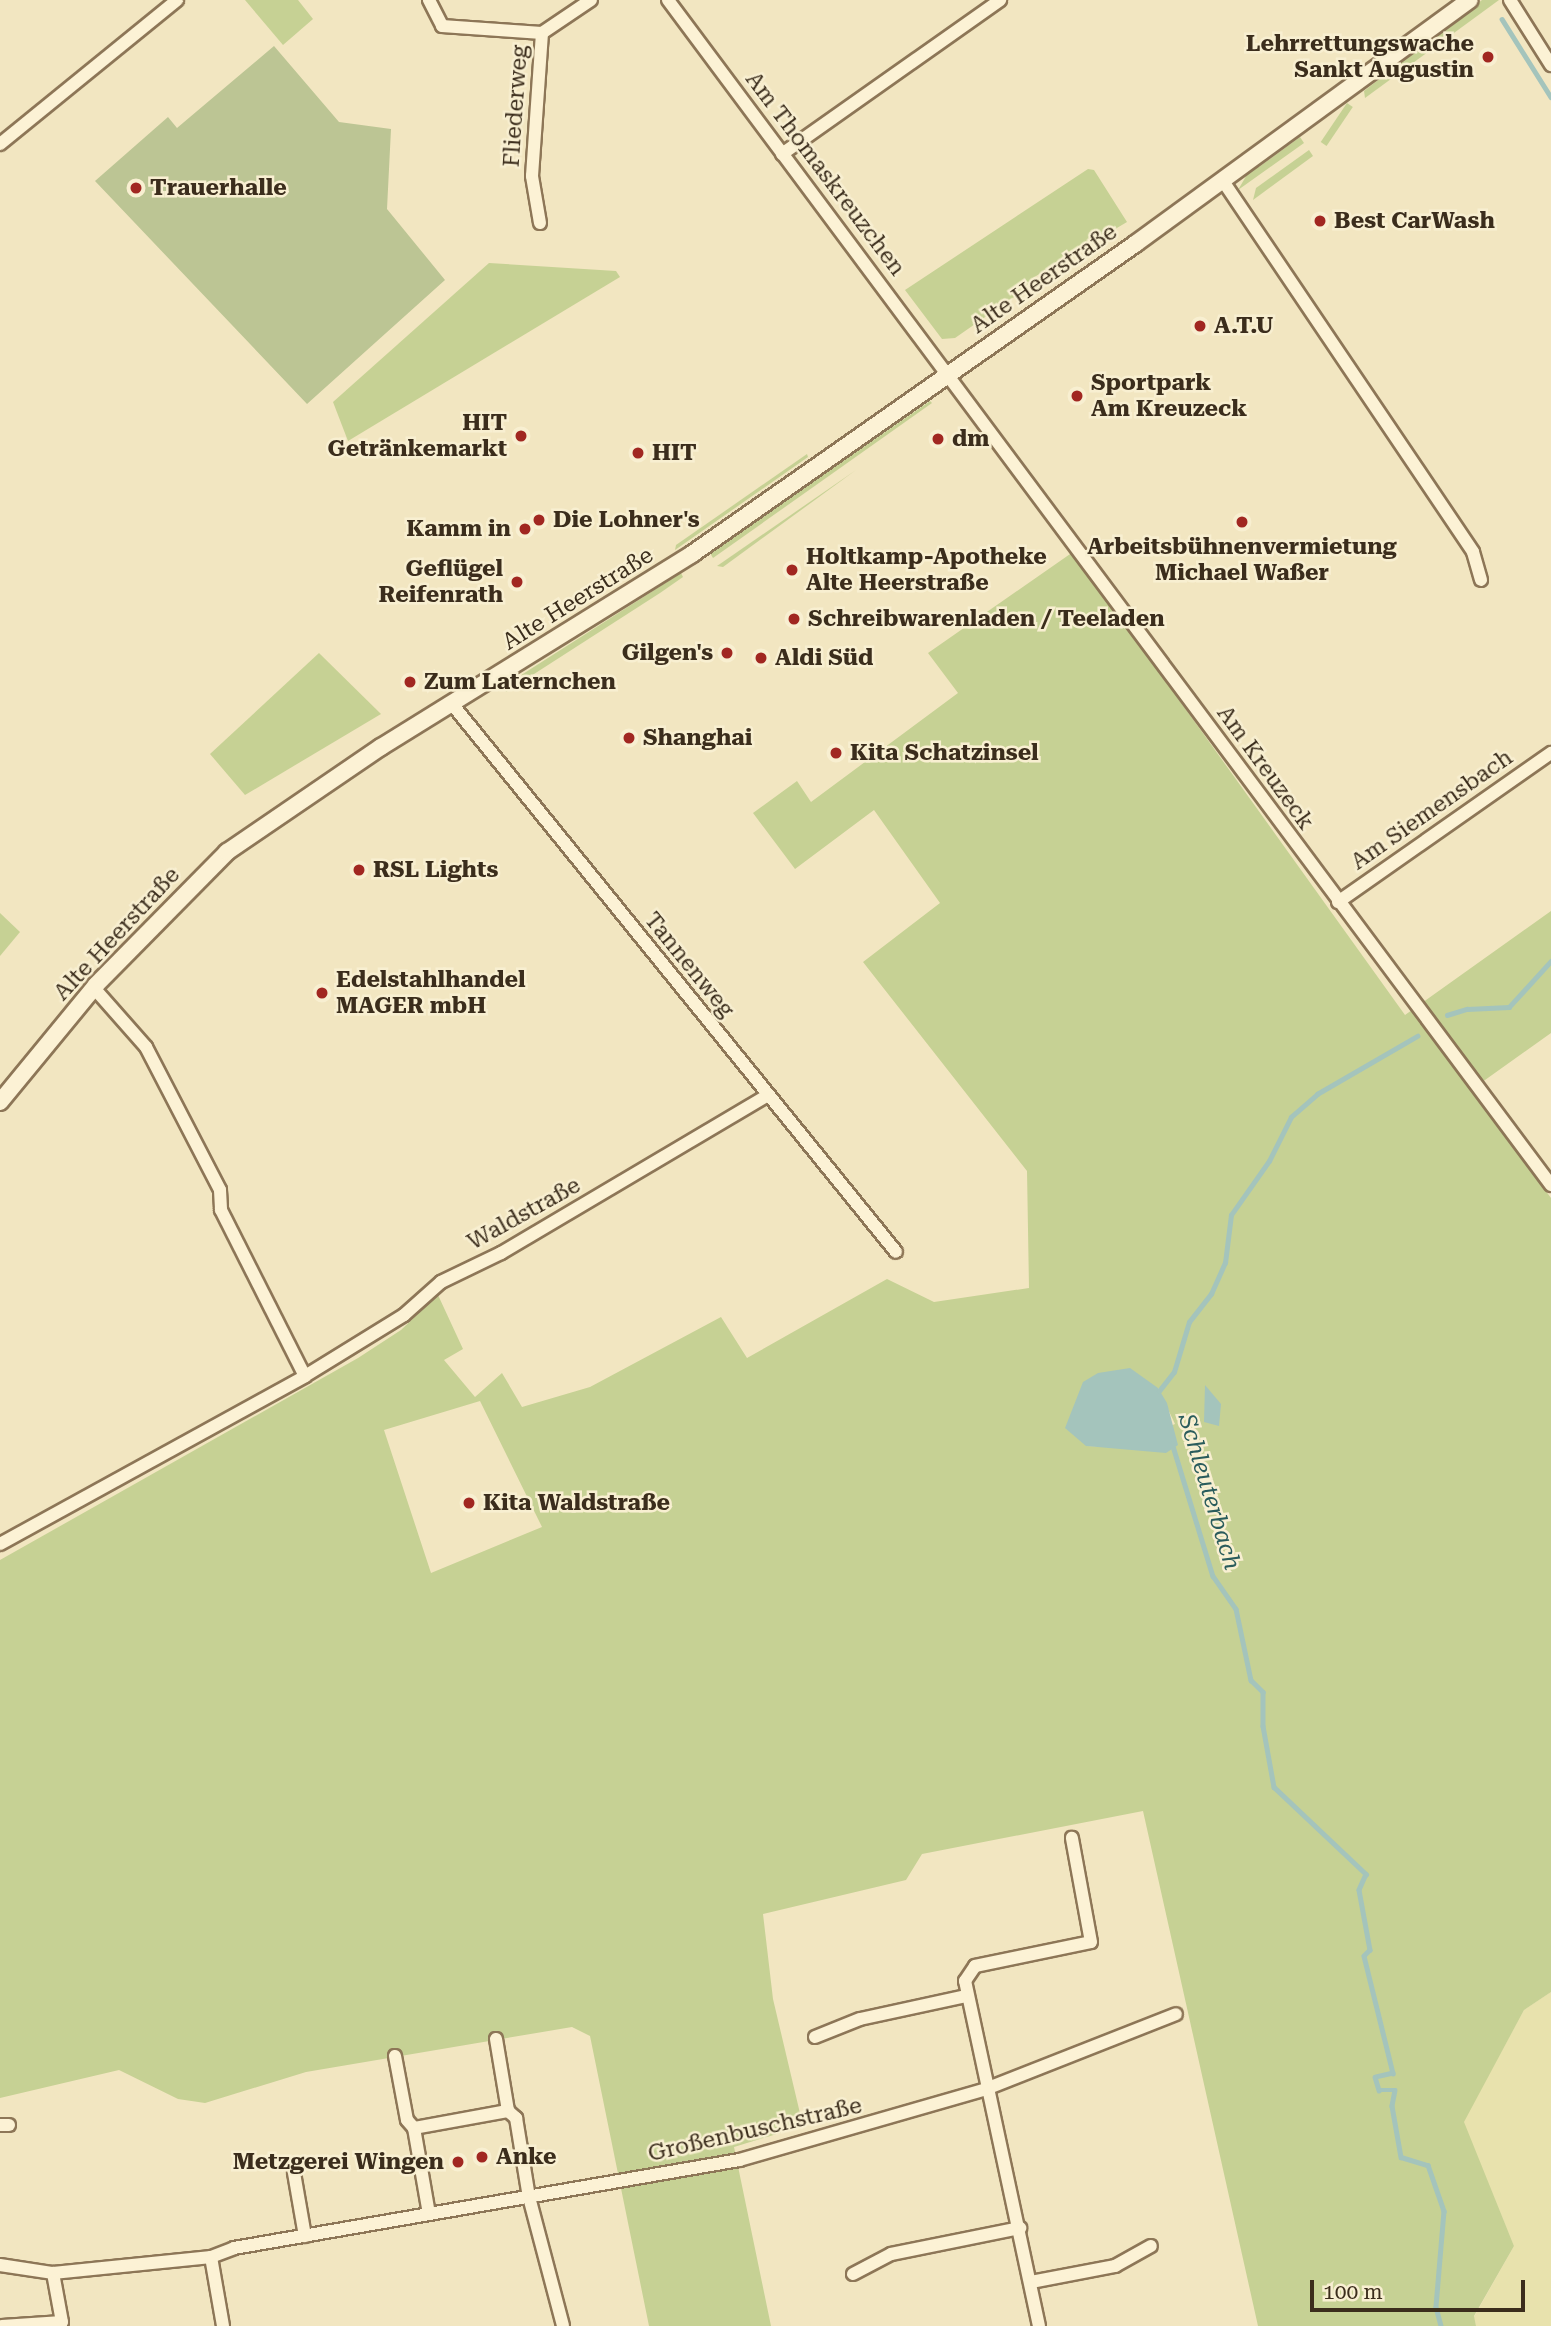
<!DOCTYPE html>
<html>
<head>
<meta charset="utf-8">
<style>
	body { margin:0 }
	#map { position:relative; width:1551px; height:2326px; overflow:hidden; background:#f2e6c1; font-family:"Roboto Serif",serif }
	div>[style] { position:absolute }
	.farmland>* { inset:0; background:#e8e2ad }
	.green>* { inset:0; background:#c6d194; transform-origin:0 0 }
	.cemetery>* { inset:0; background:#bcc594 }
	.water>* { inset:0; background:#a4c4bc }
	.stream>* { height:4.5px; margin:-2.25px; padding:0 2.25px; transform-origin:2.25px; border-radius:2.25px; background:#a4c4bc }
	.roads { filter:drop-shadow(2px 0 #8d7657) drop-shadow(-2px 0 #8d7657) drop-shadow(0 2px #8d7657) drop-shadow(0 -2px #8d7657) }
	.minor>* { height:12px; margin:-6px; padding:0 6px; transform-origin:6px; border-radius:6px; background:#fcf2d5 }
	.tertiary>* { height:16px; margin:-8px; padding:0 8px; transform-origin:8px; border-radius:8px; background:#fcf2d5 }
	.dots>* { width:19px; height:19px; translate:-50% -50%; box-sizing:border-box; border:4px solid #f8efd1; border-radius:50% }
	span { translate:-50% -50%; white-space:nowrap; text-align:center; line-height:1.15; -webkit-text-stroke:5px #f8efd1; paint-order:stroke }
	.poi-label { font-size:23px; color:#3b2d1c; font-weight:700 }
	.right { translate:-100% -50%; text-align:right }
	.left { translate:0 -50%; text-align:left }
	.street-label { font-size:23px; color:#3b2d1c }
	.water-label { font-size:24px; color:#2a5c5c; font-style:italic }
	.scale { position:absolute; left:1310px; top:2280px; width:215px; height:32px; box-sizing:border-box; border:4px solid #3b2d1c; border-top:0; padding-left:9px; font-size:21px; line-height:24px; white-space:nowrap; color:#3b2d1c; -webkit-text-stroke:5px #f8efd1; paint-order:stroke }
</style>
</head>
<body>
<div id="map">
	<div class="farmland">
		<i style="clip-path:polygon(1551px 1992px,1551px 2326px,1476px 2326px,1474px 2317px,1514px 2246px,1463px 2122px,1524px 2010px)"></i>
	</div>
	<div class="green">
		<i style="clip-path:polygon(245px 0,298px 0,313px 19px,283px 45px)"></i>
		<i style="clip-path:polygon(1482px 0,1499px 0,1365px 98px,1364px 91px)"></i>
		<i style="left:1347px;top:103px;width:7px;height:47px;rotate:34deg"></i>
		<i style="clip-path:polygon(1300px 137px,1304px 143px,1238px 190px,1252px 166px,1259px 167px)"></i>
		<i style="clip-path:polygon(1309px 150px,1313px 156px,1253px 200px,1256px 188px)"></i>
		<i style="clip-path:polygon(1088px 169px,1094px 170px,1127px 222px,1031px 279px,1024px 290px,955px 338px,942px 339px,905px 290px)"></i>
		<i style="clip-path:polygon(489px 263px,616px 271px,620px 277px,348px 441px,333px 402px)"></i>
		<i style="clip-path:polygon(930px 401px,932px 403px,713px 558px,710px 553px)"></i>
		<i style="clip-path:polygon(807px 454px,808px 457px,675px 550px,676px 545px)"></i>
		<i style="clip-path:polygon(856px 470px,723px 567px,717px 566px)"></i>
		<i style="clip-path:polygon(evenodd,1073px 552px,1405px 1015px,1551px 911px,1551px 1033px,1471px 1090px,1551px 1198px,1551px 1992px,1524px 2010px,1464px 2122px,1514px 2246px,1474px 2316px,1476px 2326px,1258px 2326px,1143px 1811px,922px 1854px,906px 1880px,763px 1914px,773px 1999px,803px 2126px,734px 2147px,771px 2326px,649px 2326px,590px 2036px,572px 2027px,306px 2072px,205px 2103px,178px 2099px,119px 2070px,0 2098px,0 1560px,358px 1358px,401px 1330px,438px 1295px,463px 1349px,444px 1360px,475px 1397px,502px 1373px,522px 1407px,590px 1387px,721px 1317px,747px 1358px,887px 1279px,934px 1302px,1029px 1288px,1027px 1171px,863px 962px,940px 903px,874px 810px,795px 869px,753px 813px,797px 781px,811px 802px,958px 693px,928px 653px,1073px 552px,1158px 1388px,1175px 1424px,1118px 1447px,1086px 1446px,1158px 1388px,1073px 552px,480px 1401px,542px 1527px,431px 1573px,384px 1430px,480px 1401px)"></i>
		<i style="clip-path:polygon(681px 573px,683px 577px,660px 593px,506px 692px,504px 686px)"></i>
		<i style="clip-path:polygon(319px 653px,381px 714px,245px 795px,210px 754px)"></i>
		<i style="clip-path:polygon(0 913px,20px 932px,0 956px)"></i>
	</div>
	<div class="cemetery">
		<i style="clip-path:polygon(274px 46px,339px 122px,391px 129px,387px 209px,445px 280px,307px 404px,95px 181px,168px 117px,177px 128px)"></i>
	</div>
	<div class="water">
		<i style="clip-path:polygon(1130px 1368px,1158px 1388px,1167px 1403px,1178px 1445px,1166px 1453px,1086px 1446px,1065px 1428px,1083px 1382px,1098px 1373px)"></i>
		<i style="clip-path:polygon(1205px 1385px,1221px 1404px,1219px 1426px,1204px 1422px)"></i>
	</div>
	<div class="stream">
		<i style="left:1502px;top:19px;width:92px;rotate:57.9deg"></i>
		<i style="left:1447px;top:1015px;width:21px;rotate:-17deg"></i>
		<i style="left:1467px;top:1009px;width:42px;rotate:-2.7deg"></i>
		<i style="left:1509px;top:1007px;width:62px;rotate:-47.6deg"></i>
		<i style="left:1159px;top:1391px;width:24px;rotate:-52deg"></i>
		<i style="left:1174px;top:1372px;width:52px;rotate:-73.3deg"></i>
		<i style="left:1189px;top:1322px;width:36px;rotate:-52deg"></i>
		<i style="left:1211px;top:1294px;width:34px;rotate:-66deg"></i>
		<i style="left:1225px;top:1263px;width:48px;rotate:-82.9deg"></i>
		<i style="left:1231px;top:1215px;width:66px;rotate:-54.9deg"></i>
		<i style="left:1269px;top:1161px;width:49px;rotate:-63.4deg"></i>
		<i style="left:1291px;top:1117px;width:35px;rotate:-41deg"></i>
		<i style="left:1317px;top:1094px;width:116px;rotate:-30.1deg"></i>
		<i style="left:1172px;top:1443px;width:139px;rotate:72.9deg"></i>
		<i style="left:1213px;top:1576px;width:40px;rotate:55.1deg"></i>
		<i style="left:1236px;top:1609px;width:73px;rotate:78.1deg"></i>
		<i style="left:1251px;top:1680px;width:17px;rotate:45deg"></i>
		<i style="left:1263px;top:1692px;width:34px;rotate:90deg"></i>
		<i style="left:1263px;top:1726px;width:62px;rotate:79.8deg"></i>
		<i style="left:1274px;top:1787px;width:127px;rotate:43.4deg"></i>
		<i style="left:1366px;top:1874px;width:17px;rotate:114deg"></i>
		<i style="left:1359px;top:1890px;width:61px;rotate:79.6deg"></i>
		<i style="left:1370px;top:1950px;width:8px;rotate:135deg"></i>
		<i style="left:1364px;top:1956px;width:121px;rotate:76.1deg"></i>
		<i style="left:1393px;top:2073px;width:18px;rotate:167deg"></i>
		<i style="left:1375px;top:2077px;width:14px;rotate:73deg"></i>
		<i style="left:1379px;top:2090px;width:16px"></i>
		<i style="left:1395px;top:2090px;width:16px;rotate:101deg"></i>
		<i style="left:1392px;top:2106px;width:52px;rotate:80deg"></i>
		<i style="left:1401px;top:2157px;width:28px;rotate:17deg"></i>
		<i style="left:1428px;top:2165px;width:49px;rotate:70.8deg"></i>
		<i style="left:1444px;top:2211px;width:96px;rotate:94.8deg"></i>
		<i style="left:1436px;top:2307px;width:20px;rotate:75deg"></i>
	</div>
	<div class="roads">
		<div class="minor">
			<i style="left:429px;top:0;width:29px;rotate:63deg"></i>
			<i style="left:442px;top:26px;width:100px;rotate:4deg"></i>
			<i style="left:542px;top:33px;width:59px;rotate:-34deg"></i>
			<i style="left:668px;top:0;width:1478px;rotate:53.31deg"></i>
			<i style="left:1510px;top:0;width:77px;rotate:57.8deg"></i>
			<i style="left:0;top:144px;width:228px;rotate:-39.1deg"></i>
			<i style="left:782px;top:154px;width:267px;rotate:-35.2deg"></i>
			<i style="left:1223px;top:181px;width:447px;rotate:56deg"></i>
			<i style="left:1473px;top:552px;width:29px;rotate:74deg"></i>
			<i style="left:540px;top:223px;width:48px;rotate:-99.7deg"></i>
			<i style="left:532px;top:176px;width:143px;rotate:-86deg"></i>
			<i style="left:452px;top:704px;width:705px;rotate:50.98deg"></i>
			<i style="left:1338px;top:902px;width:260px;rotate:-35deg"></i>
			<i style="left:94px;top:988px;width:79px;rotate:48.6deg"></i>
			<i style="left:146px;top:1047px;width:161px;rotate:62.6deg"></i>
			<i style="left:220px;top:1190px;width:20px;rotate:87deg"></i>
			<i style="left:221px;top:1210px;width:186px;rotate:63.2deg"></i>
			<i style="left:0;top:1544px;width:348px;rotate:-28.8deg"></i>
			<i style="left:305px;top:1376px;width:116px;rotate:-31.6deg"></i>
			<i style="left:404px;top:1315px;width:50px;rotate:-41.7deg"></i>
			<i style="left:441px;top:1282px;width:67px;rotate:-25.8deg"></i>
			<i style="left:501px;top:1253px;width:310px;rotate:-30.6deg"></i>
			<i style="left:815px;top:2037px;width:48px;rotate:-21.8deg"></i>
			<i style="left:860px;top:2019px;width:108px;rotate:-12.2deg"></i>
			<i style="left:496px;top:2039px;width:73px;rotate:80.5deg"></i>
			<i style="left:508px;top:2111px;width:11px;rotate:41deg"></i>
			<i style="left:516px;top:2118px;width:80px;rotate:80.7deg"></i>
			<i style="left:529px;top:2197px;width:133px;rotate:75.2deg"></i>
			<i style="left:395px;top:2056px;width:65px;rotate:79.4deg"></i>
			<i style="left:407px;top:2120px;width:11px;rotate:49deg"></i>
			<i style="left:414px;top:2128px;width:87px;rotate:80.1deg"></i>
			<i style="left:0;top:2125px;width:9px"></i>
			<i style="left:414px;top:2128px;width:96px;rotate:-10.3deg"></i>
			<i style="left:294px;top:2173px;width:64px;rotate:80.1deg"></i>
			<i style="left:211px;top:2257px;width:70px;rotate:80.1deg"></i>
			<i style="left:0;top:2265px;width:54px;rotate:8.6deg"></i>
			<i style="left:53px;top:2273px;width:159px;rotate:-5.8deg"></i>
			<i style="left:211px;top:2257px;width:25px;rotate:-21deg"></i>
			<i style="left:234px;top:2248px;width:513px;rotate:-9.88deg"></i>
			<i style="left:739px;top:2160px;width:257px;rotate:-16deg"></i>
			<i style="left:986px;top:2089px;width:204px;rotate:-21.5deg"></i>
			<i style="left:853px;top:2274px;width:43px;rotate:-27.8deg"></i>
			<i style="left:891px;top:2254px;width:132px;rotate:-11.4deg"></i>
			<i style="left:1031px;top:2282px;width:86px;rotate:-10.8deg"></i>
			<i style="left:1115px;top:2266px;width:41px;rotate:-29.1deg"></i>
			<i style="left:2px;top:2326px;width:60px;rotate:-3.8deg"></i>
			<i style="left:62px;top:2322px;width:50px;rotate:-100.4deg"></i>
			<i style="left:1039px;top:2326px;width:353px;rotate:-102.1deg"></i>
			<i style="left:965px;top:1981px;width:18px;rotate:-56deg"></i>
			<i style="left:975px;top:1966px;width:118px;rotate:-11.7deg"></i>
			<i style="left:1091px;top:1942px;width:106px;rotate:-100.4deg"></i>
		</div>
		<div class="tertiary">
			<i style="left:0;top:1102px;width:151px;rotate:-50.6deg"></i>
			<i style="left:96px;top:985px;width:187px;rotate:-45.4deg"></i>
			<i style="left:227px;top:852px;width:186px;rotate:-34.3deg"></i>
			<i style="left:381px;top:747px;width:366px;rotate:-31.8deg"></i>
			<i style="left:692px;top:554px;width:541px;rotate:-34.98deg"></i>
			<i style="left:1135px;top:244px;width:414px;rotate:-36.1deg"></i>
		</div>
	</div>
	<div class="dots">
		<i style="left:1488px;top:57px;background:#a12721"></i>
		<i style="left:136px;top:188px;background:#a12721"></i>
		<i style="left:1320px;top:221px;background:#a12721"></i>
		<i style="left:1200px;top:326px;background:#a12721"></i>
		<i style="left:1077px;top:396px;background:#a12721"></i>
		<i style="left:521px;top:436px;background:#a12721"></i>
		<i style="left:938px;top:439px;background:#a12721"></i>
		<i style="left:638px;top:453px;background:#a12721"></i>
		<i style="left:539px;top:520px;background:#a12721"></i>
		<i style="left:1242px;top:522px;background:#a12721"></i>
		<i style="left:525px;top:529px;background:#a12721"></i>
		<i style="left:792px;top:570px;background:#a12721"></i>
		<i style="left:517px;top:582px;background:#a12721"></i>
		<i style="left:794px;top:619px;background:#a12721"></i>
		<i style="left:727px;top:653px;background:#a12721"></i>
		<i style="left:761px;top:658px;background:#a12721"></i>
		<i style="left:410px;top:682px;background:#a12721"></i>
		<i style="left:629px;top:738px;background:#a12721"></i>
		<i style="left:836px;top:753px;background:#a12721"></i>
		<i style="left:359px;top:870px;background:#a12721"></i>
		<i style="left:322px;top:993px;background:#a12721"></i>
		<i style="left:469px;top:1503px;background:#a12721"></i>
		<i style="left:482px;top:2157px;background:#a12721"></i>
		<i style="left:458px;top:2162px;background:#a12721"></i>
	</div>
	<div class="poi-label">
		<span class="right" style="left:1474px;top:57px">Lehrrettungswache<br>Sankt Augustin</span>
		<span class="left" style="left:150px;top:188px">Trauerhalle</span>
		<span class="left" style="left:1334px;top:221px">Best CarWash</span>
		<span class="left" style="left:1214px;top:326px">A.T.U</span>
		<span class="left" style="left:1091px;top:396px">Sportpark<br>Am Kreuzeck</span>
		<span class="right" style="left:507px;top:436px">HIT<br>Getränkemarkt</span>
		<span class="left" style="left:952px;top:439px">dm</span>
		<span class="left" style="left:652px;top:453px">HIT</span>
		<span class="left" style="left:553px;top:520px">Die Lohner's</span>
		<span class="right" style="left:511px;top:529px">Kamm in</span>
		<span style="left:1242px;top:560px">Arbeitsbühnenvermietung<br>Michael Waßer</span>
		<span class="left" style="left:806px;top:570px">Holtkamp-Apotheke<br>Alte Heerstraße</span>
		<span class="right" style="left:503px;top:582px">Geflügel<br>Reifenrath</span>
		<span class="left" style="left:808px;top:619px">Schreibwarenladen / Teeladen</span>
		<span class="right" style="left:713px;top:653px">Gilgen's</span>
		<span class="left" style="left:775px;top:658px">Aldi Süd</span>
		<span class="left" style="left:424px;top:682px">Zum Laternchen</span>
		<span class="left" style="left:643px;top:738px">Shanghai</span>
		<span class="left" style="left:850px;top:753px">Kita Schatzinsel</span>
		<span class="left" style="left:373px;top:870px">RSL Lights</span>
		<span class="left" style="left:336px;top:993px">Edelstahlhandel<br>MAGER mbH</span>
		<span class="left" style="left:483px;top:1503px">Kita Waldstraße</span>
		<span class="left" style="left:496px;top:2157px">Anke</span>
		<span class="right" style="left:444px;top:2162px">Metzgerei Wingen</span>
	</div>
	<div class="street-label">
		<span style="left:516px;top:106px;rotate:-86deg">Fliederweg</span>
		<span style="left:825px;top:174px;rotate:53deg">Am Thomaskreuzchen</span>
		<span style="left:1044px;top:279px;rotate:-35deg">Alte Heerstraße</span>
		<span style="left:578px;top:599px;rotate:-32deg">Alte Heerstraße</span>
		<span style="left:1265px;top:768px;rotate:54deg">Am Kreuzeck</span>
		<span style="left:1432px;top:810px;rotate:-35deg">Am Siemensbach</span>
		<span style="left:117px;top:934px;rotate:-47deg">Alte Heerstraße</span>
		<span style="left:689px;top:965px;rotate:51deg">Tannenweg</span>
		<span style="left:524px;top:1214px;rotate:-29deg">Waldstraße</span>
		<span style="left:755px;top:2130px;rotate:-13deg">Großenbuschstraße</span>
	</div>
	<div class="water-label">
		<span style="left:1209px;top:1492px;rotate:73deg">Schleuterbach</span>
	</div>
	<div class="scale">100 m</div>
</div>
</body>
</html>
